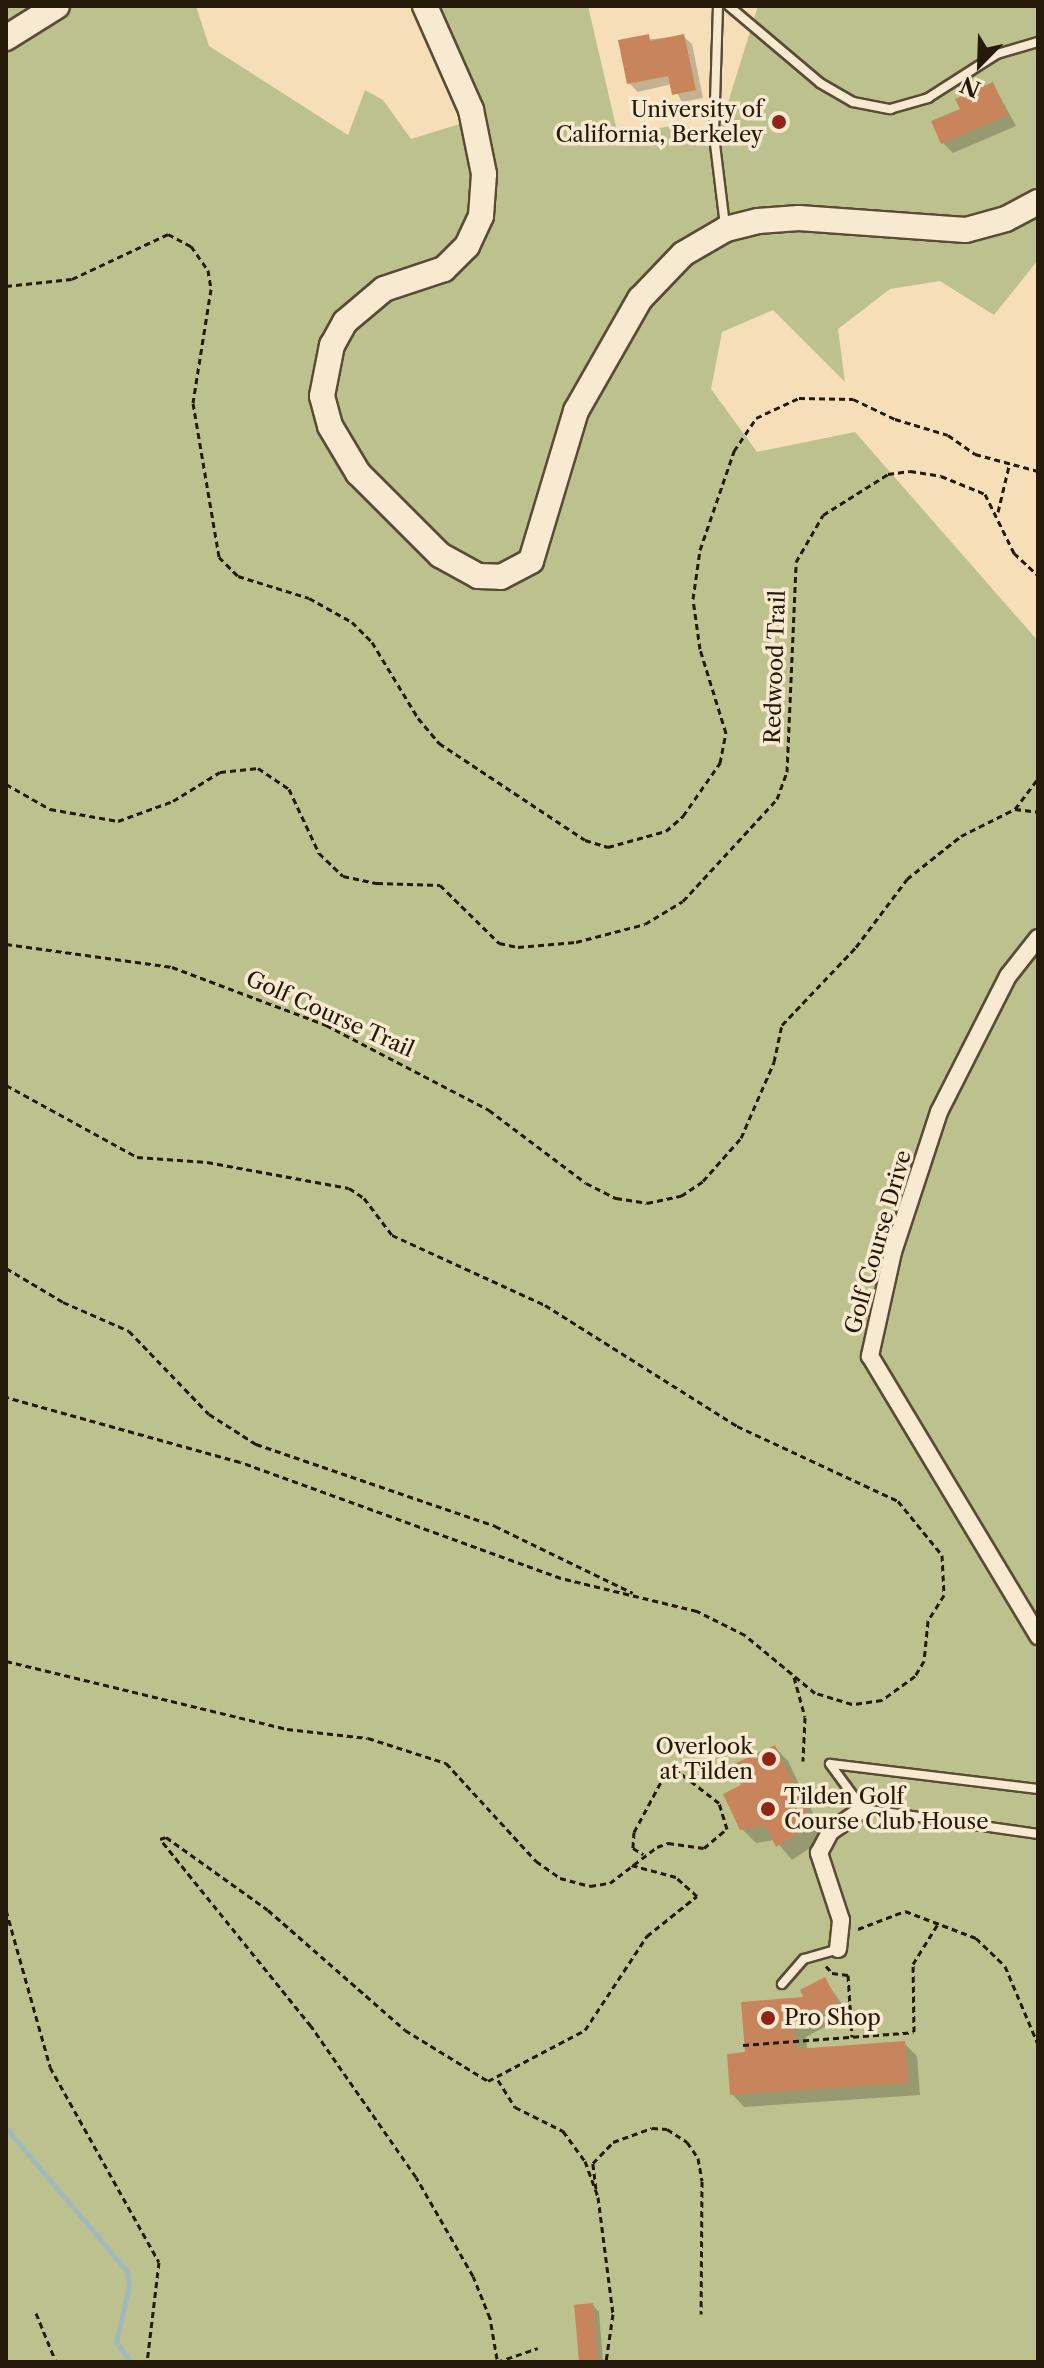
<!DOCTYPE html>
<html>
<head>
<meta charset="utf-8">
<style>
	body { margin:0 }
	#map { position:relative; width:1044px; height:2368px; overflow:hidden; background:#f5deb8; font-family:"Libre Caslon Text",serif }
	div>[style] { position:absolute }
	.green>* { inset:0; background:#bdc18e }
	.shadow>* { inset:0; background:#0003 }
	.stream>* { height:5px; margin:-2.5px; padding:0 2.5px; transform-origin:2.5px; border-radius:2.5px; background:#a1b9ba }
	.building>* { inset:0; background:#c8855b; transform-origin:0 0 }
	.path>* { height:3px; margin-top:-1.5px; transform-origin:0; background:repeating-linear-gradient(90deg,#251a09 0 6px,transparent 0 10px) }
	.roads { filter:drop-shadow(2px 0 #594b35) drop-shadow(-2px 0 #594b35) drop-shadow(0 2px #594b35) drop-shadow(0 -2px #594b35) }
	.lane>* { height:8px; margin:-4px; padding:0 4px; transform-origin:4px; border-radius:4px; background:#f8ead1 }
	.street>* { height:16px; margin:-8px; padding:0 8px; transform-origin:8px; border-radius:8px; background:#f8ead1 }
	.secondary>* { height:24px; margin:-12px; padding:0 12px; transform-origin:12px; border-radius:12px; background:#f8ead1 }
	.dots>* { width:22px; height:22px; translate:-50% -50%; box-sizing:border-box; border:4px solid #f8ead1; border-radius:50% }
	span { translate:-50% -50%; white-space:nowrap; text-align:center; line-height:1.15; -webkit-text-stroke:7px #f8ead1; paint-order:stroke }
	.poi-label { font-size:22px; color:#251a09 }
	.right { translate:-100% -50%; text-align:right }
	.left { translate:0 -50%; text-align:left }
	.street-label { font-size:22px; color:#251a09 }
	.frame { position:absolute; inset:0; border:8px solid #251a09; pointer-events:none }
	.north { position:absolute; left:940px; top:24px; width:80px; height:80px; -webkit-text-stroke:6px #f8ead1; paint-order:stroke; rotate:203deg; font-size:22px; font-weight:700; line-height:32px; text-align:center; color:#251a09 }
	.north::after { content:''; display:block; margin:auto; width:28px; height:36px; background:#251a09; clip-path:polygon(50% 0,100% 100%,50% 72%,0 100%) }
</style>
</head>
<body>
<div id="map">
	<div class="green">
		<i style="clip-path:polygon(6px 6px,196px 6px,209px 46px,348px 135px,365px 90px,383px 100px,411px 139px,463px 123px,473px 194px,496px 192px,492px 160px,468px 69px,437px 6px,588px 6px,618px 135px,683px 124px,704px 136px,721px 125px,758px 6px,1038px 6px,1038px 260px,994px 315px,940px 281px,890px 289px,838px 329px,845px 382px,773px 310px,722px 332px,711px 389px,757px 452px,855px 432px,1038px 641px,1038px 2362px,6px 2362px)"></i>
	</div>
	<div class="shadow">
		<i style="clip-path:polygon(683px 36px,692px 44px,703px 98px,682px 102px,672px 84px,638px 92px,629px 83px,621px 42px)"></i>
		<i style="clip-path:polygon(993px 84px,1016px 126px,953px 153px,943px 143px,962px 110px)"></i>
		<i style="clip-path:polygon(775px 1747px,788px 1761px,825px 1838px,792px 1860px,775px 1840px,756px 1843px,742px 1829px,744px 1786px)"></i>
		<i style="clip-path:polygon(825px 1980px,849px 2014px,806px 2037px,807px 2050px,904px 2043px,917px 2056px,920px 2095px,744px 2107px,732px 2094px,747px 2054px)"></i>
		<i style="clip-path:polygon(593px 2305px,599px 2312px,603px 2362px,580px 2362px)"></i>
	</div>
	<div class="stream">
		<i style="left:6px;top:2128px;width:187px;rotate:49.8deg"></i>
		<i style="left:127px;top:2271px;width:15px;rotate:82deg"></i>
		<i style="left:129px;top:2286px;width:57px;rotate:103.1deg"></i>
		<i style="left:116px;top:2342px;width:25px;rotate:53deg"></i>
	</div>
	<div class="building">
		<i style="clip-path:polygon(649px 34px,650px 41px,684px 34px,696px 90px,672px 95px,668px 76px,627px 84px,618px 40px)"></i>
		<i style="clip-path:polygon(993px 82px,1008px 115px,941px 144px,931px 121px,960px 109px,955px 99px)"></i>
		<i style="clip-path:polygon(775px 1745px,813px 1824px,776px 1847px,766px 1826px,740px 1830px,723px 1794px,741px 1785px,732px 1765px)"></i>
		<i style="clip-path:polygon(825px 1977px,838px 2002px,794px 2025px,796px 2049px,905px 2041px,908px 2083px,730px 2095px,727px 2054px,745px 2052px,741px 2002px,803px 1997px,800px 1990px)"></i>
		<i style="left:593px;top:2303px;width:59px;height:19px;rotate:85deg"></i>
	</div>
	<div class="path">
		<i style="left:6px;top:286px;width:66px;rotate:-6.1deg"></i>
		<i style="left:72px;top:279px;width:106px;rotate:-25.1deg"></i>
		<i style="left:168px;top:234px;width:26px;rotate:28deg"></i>
		<i style="left:191px;top:246px;width:29px;rotate:55deg"></i>
		<i style="left:208px;top:270px;width:19px;rotate:81deg"></i>
		<i style="left:211px;top:289px;width:115px;rotate:99deg"></i>
		<i style="left:193px;top:403px;width:156px;rotate:80.4deg"></i>
		<i style="left:219px;top:557px;width:27px;rotate:45deg"></i>
		<i style="left:238px;top:576px;width:74px;rotate:17.2deg"></i>
		<i style="left:309px;top:598px;width:49px;rotate:29.2deg"></i>
		<i style="left:352px;top:622px;width:28px;rotate:45deg"></i>
		<i style="left:372px;top:642px;width:89px;rotate:58.8deg"></i>
		<i style="left:418px;top:718px;width:33px;rotate:50deg"></i>
		<i style="left:439px;top:743px;width:175px;rotate:33.6deg"></i>
		<i style="left:585px;top:840px;width:24px;rotate:17deg"></i>
		<i style="left:608px;top:847px;width:60px;rotate:-15.4deg"></i>
		<i style="left:666px;top:831px;width:23px;rotate:-41deg"></i>
		<i style="left:683px;top:816px;width:65px;rotate:-55.1deg"></i>
		<i style="left:720px;top:763px;width:31px;rotate:-79deg"></i>
		<i style="left:726px;top:733px;width:88px;rotate:-107.2deg"></i>
		<i style="left:700px;top:649px;width:50px;rotate:-98deg"></i>
		<i style="left:693px;top:599px;width:49px;rotate:-81.9deg"></i>
		<i style="left:700px;top:550px;width:105px;rotate:-71deg"></i>
		<i style="left:734px;top:451px;width:40px;rotate:-56deg"></i>
		<i style="left:756px;top:418px;width:47px;rotate:-24.9deg"></i>
		<i style="left:799px;top:398px;width:54px;rotate:1.1deg"></i>
		<i style="left:853px;top:399px;width:47px;rotate:25.5deg"></i>
		<i style="left:895px;top:419px;width:55px;rotate:16.8deg"></i>
		<i style="left:948px;top:435px;width:33px;rotate:35deg"></i>
		<i style="left:975px;top:454px;width:65px;rotate:15.1deg"></i>
		<i style="left:998px;top:512px;width:47px;rotate:-76.6deg"></i>
		<i style="left:6px;top:784px;width:51px;rotate:29.6deg"></i>
		<i style="left:50px;top:809px;width:69px;rotate:10deg"></i>
		<i style="left:118px;top:821px;width:59px;rotate:-20deg"></i>
		<i style="left:173px;top:801px;width:55px;rotate:-31.7deg"></i>
		<i style="left:220px;top:772px;width:38px;rotate:-6deg"></i>
		<i style="left:258px;top:768px;width:37px;rotate:34deg"></i>
		<i style="left:289px;top:789px;width:71px;rotate:64.9deg"></i>
		<i style="left:319px;top:853px;width:33px;rotate:44deg"></i>
		<i style="left:343px;top:876px;width:35px;rotate:12deg"></i>
		<i style="left:377px;top:883px;width:63px;rotate:1.8deg"></i>
		<i style="left:440px;top:885px;width:83px;rotate:44.5deg"></i>
		<i style="left:499px;top:943px;width:19px;rotate:12deg"></i>
		<i style="left:518px;top:947px;width:58px;rotate:-4.9deg"></i>
		<i style="left:576px;top:942px;width:71px;rotate:-14.6deg"></i>
		<i style="left:645px;top:924px;width:44px;rotate:-31.2deg"></i>
		<i style="left:683px;top:901px;width:139px;rotate:-47.3deg"></i>
		<i style="left:777px;top:799px;width:29px;rotate:-70deg"></i>
		<i style="left:787px;top:772px;width:210px;rotate:-87.5deg"></i>
		<i style="left:796px;top:562px;width:54px;rotate:-60.1deg"></i>
		<i style="left:823px;top:515px;width:77px;rotate:-32.2deg"></i>
		<i style="left:888px;top:474px;width:22px;rotate:-8deg"></i>
		<i style="left:910px;top:471px;width:31px;rotate:9deg"></i>
		<i style="left:941px;top:476px;width:48px;rotate:22.2deg"></i>
		<i style="left:985px;top:494px;width:66px;rotate:63.8deg"></i>
		<i style="left:1014px;top:553px;width:33px;rotate:43deg"></i>
		<i style="left:1015px;top:809px;width:39px;rotate:-53deg"></i>
		<i style="left:6px;top:944px;width:168px;rotate:7.9deg"></i>
		<i style="left:172px;top:967px;width:165px;rotate:20.6deg"></i>
		<i style="left:326px;top:1025px;width:184px;rotate:27.5deg"></i>
		<i style="left:489px;top:1110px;width:121px;rotate:37deg"></i>
		<i style="left:586px;top:1183px;width:34px;rotate:27deg"></i>
		<i style="left:616px;top:1198px;width:31px;rotate:9deg"></i>
		<i style="left:647px;top:1203px;width:35px;rotate:-12deg"></i>
		<i style="left:681px;top:1196px;width:27px;rotate:-34deg"></i>
		<i style="left:703px;top:1181px;width:57px;rotate:-48.5deg"></i>
		<i style="left:741px;top:1138px;width:83px;rotate:-66.5deg"></i>
		<i style="left:774px;top:1062px;width:38px;rotate:-78deg"></i>
		<i style="left:782px;top:1025px;width:108px;rotate:-46.5deg"></i>
		<i style="left:856px;top:947px;width:85px;rotate:-53.1deg"></i>
		<i style="left:907px;top:879px;width:69px;rotate:-38.5deg"></i>
		<i style="left:961px;top:836px;width:60px;rotate:-26.6deg"></i>
		<i style="left:1015px;top:809px;width:23px;rotate:7deg"></i>
		<i style="left:6px;top:1085px;width:149px;rotate:28.8deg"></i>
		<i style="left:137px;top:1157px;width:70px;rotate:4.1deg"></i>
		<i style="left:207px;top:1162px;width:144px;rotate:10.4deg"></i>
		<i style="left:349px;top:1188px;width:18px;rotate:34deg"></i>
		<i style="left:364px;top:1198px;width:46px;rotate:52.9deg"></i>
		<i style="left:392px;top:1235px;width:168px;rotate:24.6deg"></i>
		<i style="left:545px;top:1305px;width:227px;rotate:32.2deg"></i>
		<i style="left:737px;top:1426px;width:178px;rotate:25deg"></i>
		<i style="left:898px;top:1501px;width:70px;rotate:50.8deg"></i>
		<i style="left:942px;top:1555px;width:40px;rotate:87.1deg"></i>
		<i style="left:944px;top:1595px;width:31px;rotate:122deg"></i>
		<i style="left:928px;top:1621px;width:40px;rotate:95.7deg"></i>
		<i style="left:924px;top:1661px;width:17px;rotate:121deg"></i>
		<i style="left:915px;top:1676px;width:41px;rotate:144deg"></i>
		<i style="left:882px;top:1700px;width:30px;rotate:172deg"></i>
		<i style="left:852px;top:1704px;width:39px;rotate:-163deg"></i>
		<i style="left:815px;top:1693px;width:91px;rotate:-140.4deg"></i>
		<i style="left:745px;top:1635px;width:54px;rotate:-153.4deg"></i>
		<i style="left:697px;top:1611px;width:140px;rotate:-166.4deg"></i>
		<i style="left:561px;top:1578px;width:341px;rotate:-160.1deg"></i>
		<i style="left:240px;top:1462px;width:243px;rotate:-164.5deg"></i>
		<i style="left:6px;top:1268px;width:66px;rotate:30.8deg"></i>
		<i style="left:63px;top:1302px;width:72px;rotate:23.7deg"></i>
		<i style="left:129px;top:1331px;width:115px;rotate:46.1deg"></i>
		<i style="left:209px;top:1414px;width:56px;rotate:32.6deg"></i>
		<i style="left:256px;top:1444px;width:253px;rotate:18.9deg"></i>
		<i style="left:495px;top:1526px;width:153px;rotate:25.9deg"></i>
		<i style="left:6px;top:1661px;width:289px;rotate:13.6deg"></i>
		<i style="left:287px;top:1729px;width:81px;rotate:6.3deg"></i>
		<i style="left:368px;top:1738px;width:82px;rotate:17.8deg"></i>
		<i style="left:446px;top:1763px;width:133px;rotate:47.4deg"></i>
		<i style="left:536px;top:1861px;width:29px;rotate:35deg"></i>
		<i style="left:560px;top:1878px;width:31px;rotate:15deg"></i>
		<i style="left:590px;top:1886px;width:20px;rotate:-9deg"></i>
		<i style="left:610px;top:1883px;width:59px;rotate:-37.5deg"></i>
		<i style="left:657px;top:1847px;width:12px;rotate:-20deg"></i>
		<i style="left:668px;top:1843px;width:36px;rotate:8deg"></i>
		<i style="left:704px;top:1848px;width:30px;rotate:-40deg"></i>
		<i style="left:727px;top:1829px;width:27px;rotate:-107deg"></i>
		<i style="left:719px;top:1803px;width:62px;rotate:-142.2deg"></i>
		<i style="left:670px;top:1765px;width:76px;rotate:118.2deg"></i>
		<i style="left:634px;top:1832px;width:16px;rotate:94deg"></i>
		<i style="left:633px;top:1848px;width:12px;rotate:31deg"></i>
		<i style="left:794px;top:1677px;width:41px;rotate:74.6deg"></i>
		<i style="left:805px;top:1717px;width:44px;rotate:92.6deg"></i>
		<i style="left:6px;top:1910px;width:163px;rotate:74.3deg"></i>
		<i style="left:50px;top:2067px;width:223px;rotate:60.8deg"></i>
		<i style="left:159px;top:2262px;width:101px;rotate:96.8deg"></i>
		<i style="left:858px;top:1929px;width:50px;rotate:-21deg"></i>
		<i style="left:905px;top:1911px;width:76px;rotate:20.8deg"></i>
		<i style="left:976px;top:1938px;width:40px;rotate:44deg"></i>
		<i style="left:1005px;top:1966px;width:85px;rotate:67.1deg"></i>
		<i style="left:826px;top:1966px;width:9px;rotate:49deg"></i>
		<i style="left:832px;top:1973px;width:16px;rotate:7deg"></i>
		<i style="left:848px;top:1975px;width:62px;rotate:86.3deg"></i>
		<i style="left:743px;top:2045px;width:171px;rotate:-4.3deg"></i>
		<i style="left:914px;top:2032px;width:68px;rotate:-90.8deg"></i>
		<i style="left:913px;top:1964px;width:49px;rotate:-58.2deg"></i>
		<i style="left:498px;top:2080px;width:32px;rotate:58deg"></i>
		<i style="left:515px;top:2107px;width:54px;rotate:26.6deg"></i>
		<i style="left:563px;top:2131px;width:37px;rotate:54deg"></i>
		<i style="left:585px;top:2161px;width:38px;rotate:70deg"></i>
		<i style="left:598px;top:2197px;width:118px;rotate:82.7deg"></i>
		<i style="left:613px;top:2314px;width:49px;rotate:98.3deg"></i>
		<i style="left:596px;top:2189px;width:26px;rotate:-97deg"></i>
		<i style="left:593px;top:2163px;width:29px;rotate:-46deg"></i>
		<i style="left:613px;top:2142px;width:41px;rotate:-19.7deg"></i>
		<i style="left:652px;top:2128px;width:15px;rotate:4deg"></i>
		<i style="left:667px;top:2129px;width:24px;rotate:33deg"></i>
		<i style="left:687px;top:2142px;width:19px;rotate:55deg"></i>
		<i style="left:698px;top:2158px;width:23px;rotate:80deg"></i>
		<i style="left:702px;top:2181px;width:133px;rotate:90.4deg"></i>
		<i style="left:36px;top:2313px;width:53px;rotate:67.8deg"></i>
		<i style="left:497px;top:2359px;width:42px;rotate:-99.7deg"></i>
		<i style="left:490px;top:2318px;width:45px;rotate:-112deg"></i>
		<i style="left:473px;top:2276px;width:114px;rotate:-119.9deg"></i>
		<i style="left:416px;top:2177px;width:184px;rotate:-124.8deg"></i>
		<i style="left:311px;top:2026px;width:240px;rotate:-128.9deg"></i>
		<i style="left:160px;top:1839px;width:6px;rotate:-18deg"></i>
		<i style="left:166px;top:1837px;width:125px;rotate:35.6deg"></i>
		<i style="left:268px;top:1910px;width:182px;rotate:41.2deg"></i>
		<i style="left:405px;top:2030px;width:97px;rotate:31.6deg"></i>
		<i style="left:488px;top:2081px;width:110px;rotate:-27.7deg"></i>
		<i style="left:585px;top:2030px;width:113px;rotate:-56.6deg"></i>
		<i style="left:647px;top:1936px;width:64px;rotate:-38.7deg"></i>
		<i style="left:697px;top:1896px;width:28px;rotate:-138deg"></i>
		<i style="left:676px;top:1877px;width:47px;rotate:-165.1deg"></i>
		<i style="left:497px;top:2362px;width:43px;rotate:-18.9deg"></i>
	</div>
	<div class="roads">
		<div class="lane">
			<i style="left:718px;top:6px;width:130px;rotate:91.8deg"></i>
			<i style="left:714px;top:136px;width:90px;rotate:83deg"></i>
			<i style="left:729px;top:6px;width:119px;rotate:40.2deg"></i>
			<i style="left:820px;top:83px;width:38px;rotate:30deg"></i>
			<i style="left:853px;top:102px;width:38px;rotate:11deg"></i>
			<i style="left:890px;top:109px;width:40px;rotate:-16deg"></i>
			<i style="left:928px;top:98px;width:82px;rotate:-32.5deg"></i>
			<i style="left:997px;top:54px;width:43px;rotate:-16.3deg"></i>
			<i style="left:1038px;top:1789px;width:209px;rotate:-173.1deg"></i>
			<i style="left:830px;top:1764px;width:56px;rotate:53.7deg"></i>
			<i style="left:863px;top:1809px;width:177px;rotate:8.1deg"></i>
			<i style="left:782px;top:1984px;width:33px;rotate:-49deg"></i>
			<i style="left:804px;top:1959px;width:35px;rotate:-16deg"></i>
		</div>
		<div class="street">
			<i style="left:1038px;top:938px;width:48px;rotate:128.3deg"></i>
			<i style="left:1008px;top:976px;width:153px;rotate:116.9deg"></i>
			<i style="left:939px;top:1112px;width:147px;rotate:108.2deg"></i>
			<i style="left:893px;top:1252px;width:107px;rotate:102.5deg"></i>
			<i style="left:870px;top:1356px;width:327px;rotate:59deg"></i>
			<i style="left:838px;top:1949px;width:29px;rotate:-84deg"></i>
			<i style="left:841px;top:1920px;width:71px;rotate:-108.2deg"></i>
			<i style="left:819px;top:1853px;width:24px;rotate:-62deg"></i>
			<i style="left:830px;top:1832px;width:40px;rotate:-34.9deg"></i>
		</div>
		<div class="secondary">
			<i style="left:425px;top:6px;width:114px;rotate:66.1deg"></i>
			<i style="left:471px;top:110px;width:65px;rotate:78.5deg"></i>
			<i style="left:484px;top:174px;width:42px;rotate:94.1deg"></i>
			<i style="left:481px;top:216px;width:33px;rotate:115deg"></i>
			<i style="left:467px;top:246px;width:33px;rotate:135deg"></i>
			<i style="left:444px;top:269px;width:63px;rotate:161.6deg"></i>
			<i style="left:384px;top:289px;width:51px;rotate:139.8deg"></i>
			<i style="left:345px;top:322px;width:26px;rotate:119deg"></i>
			<i style="left:332px;top:345px;width:52px;rotate:101.1deg"></i>
			<i style="left:322px;top:396px;width:31px;rotate:75deg"></i>
			<i style="left:330px;top:426px;width:55px;rotate:59.2deg"></i>
			<i style="left:358px;top:473px;width:116px;rotate:45deg"></i>
			<i style="left:440px;top:555px;width:43px;rotate:28.9deg"></i>
			<i style="left:478px;top:576px;width:23px;rotate:2deg"></i>
			<i style="left:501px;top:577px;width:34px;rotate:-28deg"></i>
			<i style="left:531px;top:561px;width:157px;rotate:-73.3deg"></i>
			<i style="left:576px;top:411px;width:129px;rotate:-60.3deg"></i>
			<i style="left:640px;top:299px;width:62px;rotate:-46.3deg"></i>
			<i style="left:683px;top:254px;width:50px;rotate:-30.2deg"></i>
			<i style="left:726px;top:229px;width:33px;rotate:-14deg"></i>
			<i style="left:758px;top:221px;width:41px;rotate:-4.2deg"></i>
			<i style="left:799px;top:218px;width:167px;rotate:4.1deg"></i>
			<i style="left:966px;top:230px;width:41px;rotate:-15.4deg"></i>
			<i style="left:1006px;top:219px;width:36px;rotate:-28deg"></i>
			<i style="left:6px;top:38px;width:60px;rotate:-32.1deg"></i>
		</div>
	</div>
	<div class="dots">
		<i style="left:779px;top:122px;background:#8f2418"></i>
		<i style="left:769px;top:1759px;background:#8f2418"></i>
		<i style="left:768px;top:1809px;background:#8f2418"></i>
		<i style="left:768px;top:2018px;background:#8f2418"></i>
	</div>
	<div class="poi-label">
		<span class="right" style="left:763px;top:122px">University of<br>California, Berkeley</span>
		<span class="right" style="left:753px;top:1759px">Overlook<br>at Tilden</span>
		<span class="left" style="left:784px;top:1809px">Tilden Golf<br>Course Club House</span>
		<span class="left" style="left:784px;top:2018px">Pro Shop</span>
	</div>
	<div class="street-label">
		<span style="left:775px;top:667px;rotate:-88deg">Redwood Trail</span>
		<span style="left:330px;top:1014px;rotate:24deg">Golf Course Trail</span>
		<span style="left:878px;top:1242px;rotate:-74deg">Golf Course Drive</span>
	</div>
	<div class="frame"></div>
	<div class="north">N</div>
</div>
</body>
</html>
